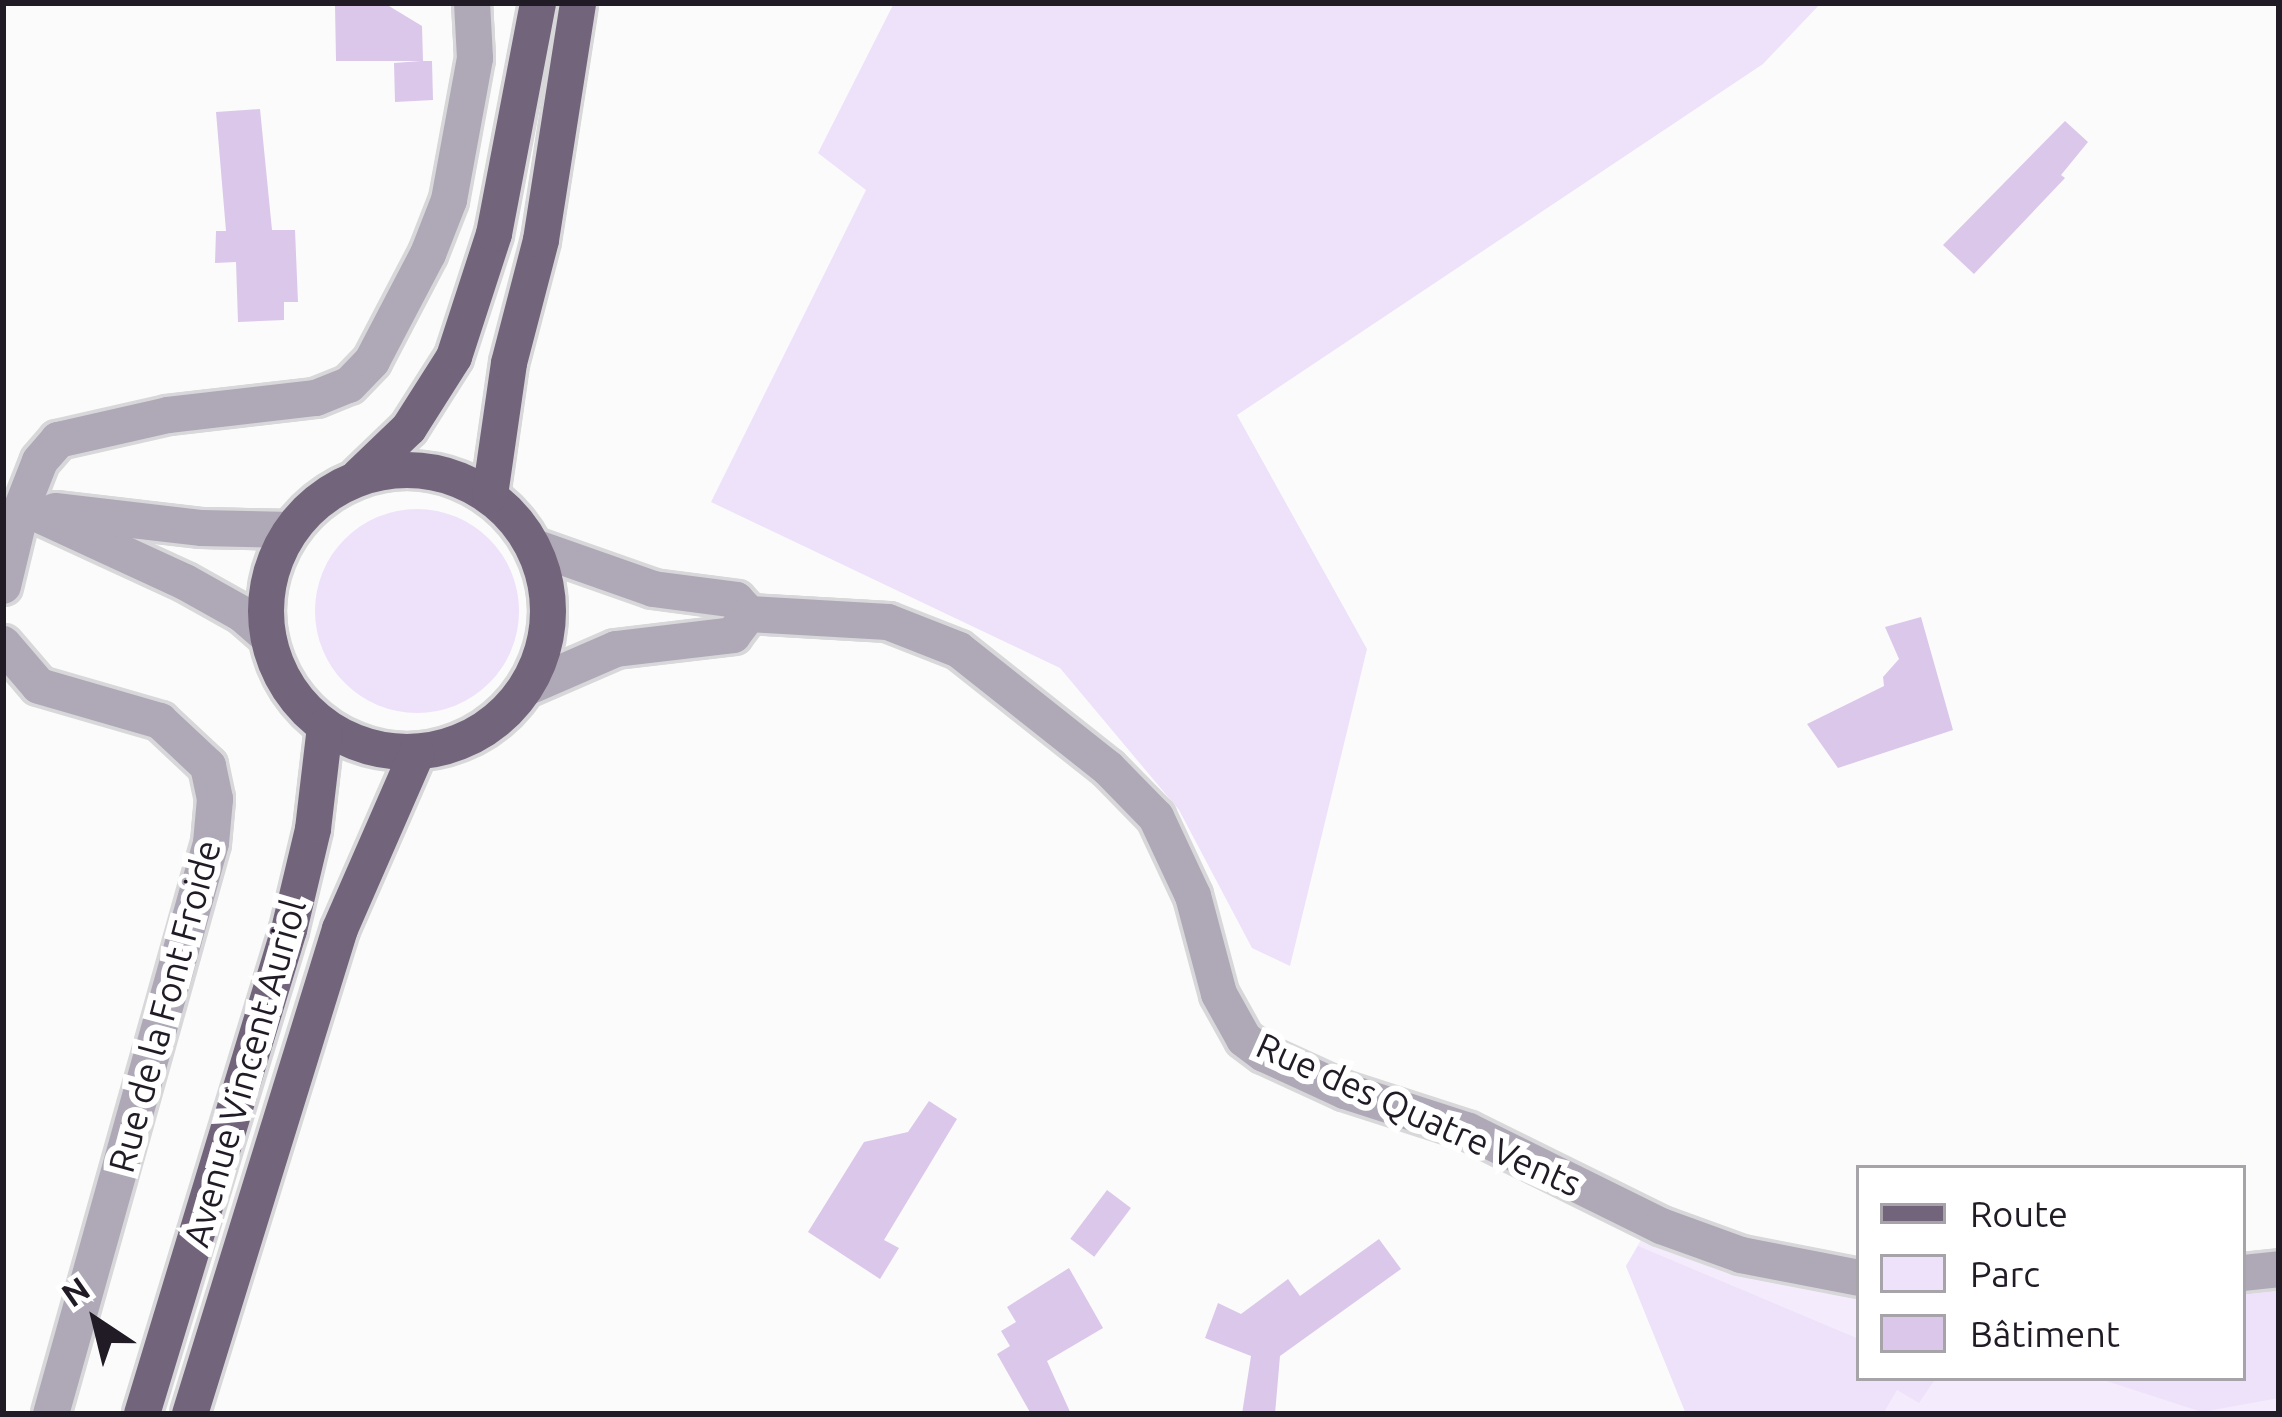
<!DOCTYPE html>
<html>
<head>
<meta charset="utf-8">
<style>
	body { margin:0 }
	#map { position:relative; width:2282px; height:1417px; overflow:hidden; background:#fbfbfb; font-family:Ubuntu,sans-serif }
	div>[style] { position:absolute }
	.built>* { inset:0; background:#f4ecfc }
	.green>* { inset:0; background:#eee1fa }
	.round { border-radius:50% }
	.building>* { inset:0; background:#dac7ea; transform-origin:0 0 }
	.roads { filter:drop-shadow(3px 0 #d8d7d9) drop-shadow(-3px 0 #d8d7d9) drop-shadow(0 3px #d8d7d9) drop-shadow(0 -3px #d8d7d9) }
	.minor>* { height:36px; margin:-18px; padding:0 18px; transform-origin:18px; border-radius:18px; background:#afa8b6 }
	.major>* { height:36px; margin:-18px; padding:0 18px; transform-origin:18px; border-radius:18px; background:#71647b }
	.major>.ring { margin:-18px; padding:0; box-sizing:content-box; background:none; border:36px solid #71647b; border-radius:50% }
	span { translate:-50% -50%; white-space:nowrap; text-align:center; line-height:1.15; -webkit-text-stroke:12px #fff; paint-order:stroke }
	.street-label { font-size:36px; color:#211b26 }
	.frame { position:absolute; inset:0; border:6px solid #211b26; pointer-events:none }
	.legend { position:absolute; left:1856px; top:1165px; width:390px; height:216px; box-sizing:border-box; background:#fff; border:3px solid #a6a4a8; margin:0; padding:15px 21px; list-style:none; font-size:36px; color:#211b26 }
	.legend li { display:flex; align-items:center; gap:24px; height:60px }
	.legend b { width:60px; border:3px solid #a6a4a8 }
	.north { position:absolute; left:36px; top:1261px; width:120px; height:120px; -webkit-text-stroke:9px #fff; paint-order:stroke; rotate:325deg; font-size:33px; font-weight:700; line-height:48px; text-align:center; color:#211b26 }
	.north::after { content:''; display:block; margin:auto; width:42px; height:54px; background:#211b26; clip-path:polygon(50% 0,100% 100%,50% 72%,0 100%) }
</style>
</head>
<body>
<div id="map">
	<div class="built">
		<i style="clip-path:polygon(1643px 1236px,1859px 1300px,1859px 1378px,2243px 1378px,2279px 1287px,2279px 1414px,1686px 1414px,1626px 1266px)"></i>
	</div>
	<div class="green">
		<i style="clip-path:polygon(894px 3px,1821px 3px,1763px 64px,1237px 415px,1367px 649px,1290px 966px,1252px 948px,1179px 810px,1060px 668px,711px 502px,866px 190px,818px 153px)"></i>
		<i class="round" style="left:315px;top:509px;width:204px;height:204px"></i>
		<i style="clip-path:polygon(1638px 1246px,1859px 1339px,1859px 1378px,1936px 1378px,1919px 1403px,1897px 1390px,1883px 1414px,1686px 1414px,1626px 1266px)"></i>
		<i style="clip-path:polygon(2279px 1287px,2279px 1398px,2202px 1412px,2097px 1378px,2243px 1378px,2243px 1290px)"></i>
	</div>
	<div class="building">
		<i style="clip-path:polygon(384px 3px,422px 26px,423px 61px,432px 61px,433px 100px,395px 102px,394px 63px,421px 61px,336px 61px,335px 5px)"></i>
		<i style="clip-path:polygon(260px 109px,272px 230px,295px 230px,298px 302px,284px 302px,284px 320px,238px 322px,236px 262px,215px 263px,216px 231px,226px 231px,216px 112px)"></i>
		<i style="clip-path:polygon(2065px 121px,2088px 142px,2061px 175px,2065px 178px,1974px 274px,1943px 245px)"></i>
		<i style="clip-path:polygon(1921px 617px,1953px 730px,1838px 768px,1807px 724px,1884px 686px,1883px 677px,1899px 659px,1885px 627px)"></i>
		<i style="clip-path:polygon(929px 1101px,957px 1119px,884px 1240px,899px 1248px,880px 1279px,808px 1232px,864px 1142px,908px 1132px)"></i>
		<i style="left:1107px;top:1190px;width:30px;height:61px;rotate:37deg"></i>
		<i style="clip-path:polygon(1379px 1239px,1401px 1269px,1280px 1356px,1275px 1414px,1242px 1414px,1251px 1356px,1205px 1338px,1218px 1303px,1241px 1314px,1288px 1279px,1300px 1296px)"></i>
		<i style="clip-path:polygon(1069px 1268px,1103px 1328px,1047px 1361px,1071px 1414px,1031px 1414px,997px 1354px,1010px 1346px,1001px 1331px,1016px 1322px,1007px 1307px)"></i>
	</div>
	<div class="roads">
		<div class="minor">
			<i style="left:22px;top:507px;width:179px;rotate:24.7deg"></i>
			<i style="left:185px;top:582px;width:65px;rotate:29.3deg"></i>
			<i style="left:242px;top:614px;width:35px;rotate:41deg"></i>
			<i style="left:55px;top:511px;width:148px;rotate:6.6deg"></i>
			<i style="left:202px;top:528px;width:89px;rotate:1.3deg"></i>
			<i style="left:534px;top:547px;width:126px;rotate:19.4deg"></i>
			<i style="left:653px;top:589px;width:84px;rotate:7.5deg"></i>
			<i style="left:736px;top:600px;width:19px;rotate:47deg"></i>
			<i style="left:749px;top:614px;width:139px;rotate:3.3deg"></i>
			<i style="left:888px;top:622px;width:76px;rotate:21.5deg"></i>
			<i style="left:959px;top:650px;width:190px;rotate:38.4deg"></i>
			<i style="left:1108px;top:768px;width:69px;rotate:45.6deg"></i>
			<i style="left:1156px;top:817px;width:87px;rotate:64.9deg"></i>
			<i style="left:1193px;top:896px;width:101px;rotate:75.1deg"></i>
			<i style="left:1219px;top:994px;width:51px;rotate:60.9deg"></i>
			<i style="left:1244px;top:1039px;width:25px;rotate:37deg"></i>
			<i style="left:1264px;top:1054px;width:89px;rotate:24.6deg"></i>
			<i style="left:1345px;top:1091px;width:130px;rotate:17.9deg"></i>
			<i style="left:1469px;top:1131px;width:214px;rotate:26.3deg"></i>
			<i style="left:1661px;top:1226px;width:85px;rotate:19.9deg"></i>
			<i style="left:1741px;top:1255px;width:120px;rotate:11deg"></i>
			<i style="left:3px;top:586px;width:81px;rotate:-76.5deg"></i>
			<i style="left:22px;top:507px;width:49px;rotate:-68.6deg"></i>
			<i style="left:40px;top:461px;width:28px;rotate:-49deg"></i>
			<i style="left:58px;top:440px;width:113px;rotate:-12.8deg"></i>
			<i style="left:168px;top:415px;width:149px;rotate:-6.6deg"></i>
			<i style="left:316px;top:398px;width:35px;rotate:-22deg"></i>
			<i style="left:349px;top:385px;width:33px;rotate:-46deg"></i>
			<i style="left:372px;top:361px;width:121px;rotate:-62.4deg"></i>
			<i style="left:428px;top:254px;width:58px;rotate:-68.7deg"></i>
			<i style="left:449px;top:200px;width:144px;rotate:-79.6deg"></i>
			<i style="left:475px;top:58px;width:55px;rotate:-93.1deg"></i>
			<i style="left:3px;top:644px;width:55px;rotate:49.4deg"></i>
			<i style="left:39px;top:686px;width:126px;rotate:16.1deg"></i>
			<i style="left:160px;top:721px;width:66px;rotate:43.2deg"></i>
			<i style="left:208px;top:766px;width:34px;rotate:78deg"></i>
			<i style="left:215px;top:799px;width:44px;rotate:95.2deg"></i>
			<i style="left:211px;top:843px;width:593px;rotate:105.65deg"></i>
			<i style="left:526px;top:688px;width:98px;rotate:-23.4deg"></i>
			<i style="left:616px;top:649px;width:118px;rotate:-6.8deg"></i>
			<i style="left:733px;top:635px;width:26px;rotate:-53deg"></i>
			<i style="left:2243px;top:1273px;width:36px;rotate:-6deg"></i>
		</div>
		<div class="major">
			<i class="ring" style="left:266px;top:470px;width:246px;height:246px"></i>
			<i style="left:359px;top:476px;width:69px;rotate:-43.8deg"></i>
			<i style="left:409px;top:428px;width:84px;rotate:-57.6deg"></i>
			<i style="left:454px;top:357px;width:129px;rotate:-72deg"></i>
			<i style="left:494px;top:234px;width:235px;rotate:-79.2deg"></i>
			<i style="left:490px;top:495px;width:133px;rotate:-81.8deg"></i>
			<i style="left:509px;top:363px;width:127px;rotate:-75.4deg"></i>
			<i style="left:541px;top:240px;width:240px;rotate:-81.1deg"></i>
			<i style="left:142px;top:1414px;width:506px;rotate:-73.11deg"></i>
			<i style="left:289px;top:930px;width:104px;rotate:-76.6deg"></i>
			<i style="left:313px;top:829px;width:103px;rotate:-83.3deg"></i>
			<i style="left:190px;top:1414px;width:508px;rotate:-72.81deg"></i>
			<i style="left:340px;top:929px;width:192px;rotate:-66.4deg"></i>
		</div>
	</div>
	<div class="street-label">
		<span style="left:164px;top:1006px;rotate:-75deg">Rue de la Font Froide</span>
		<span style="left:244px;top:1073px;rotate:-74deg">Avenue Vincent Auriol</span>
		<span style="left:1419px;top:1114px;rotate:24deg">Rue des Quatre Vents</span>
	</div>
	<div class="frame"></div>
	<ul class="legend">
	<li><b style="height:15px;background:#71647b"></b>Route</li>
	<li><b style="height:33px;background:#eee1fa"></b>Parc</li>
	<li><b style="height:33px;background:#dac7ea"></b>Bâtiment</li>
	</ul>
	<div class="north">N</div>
</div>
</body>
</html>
